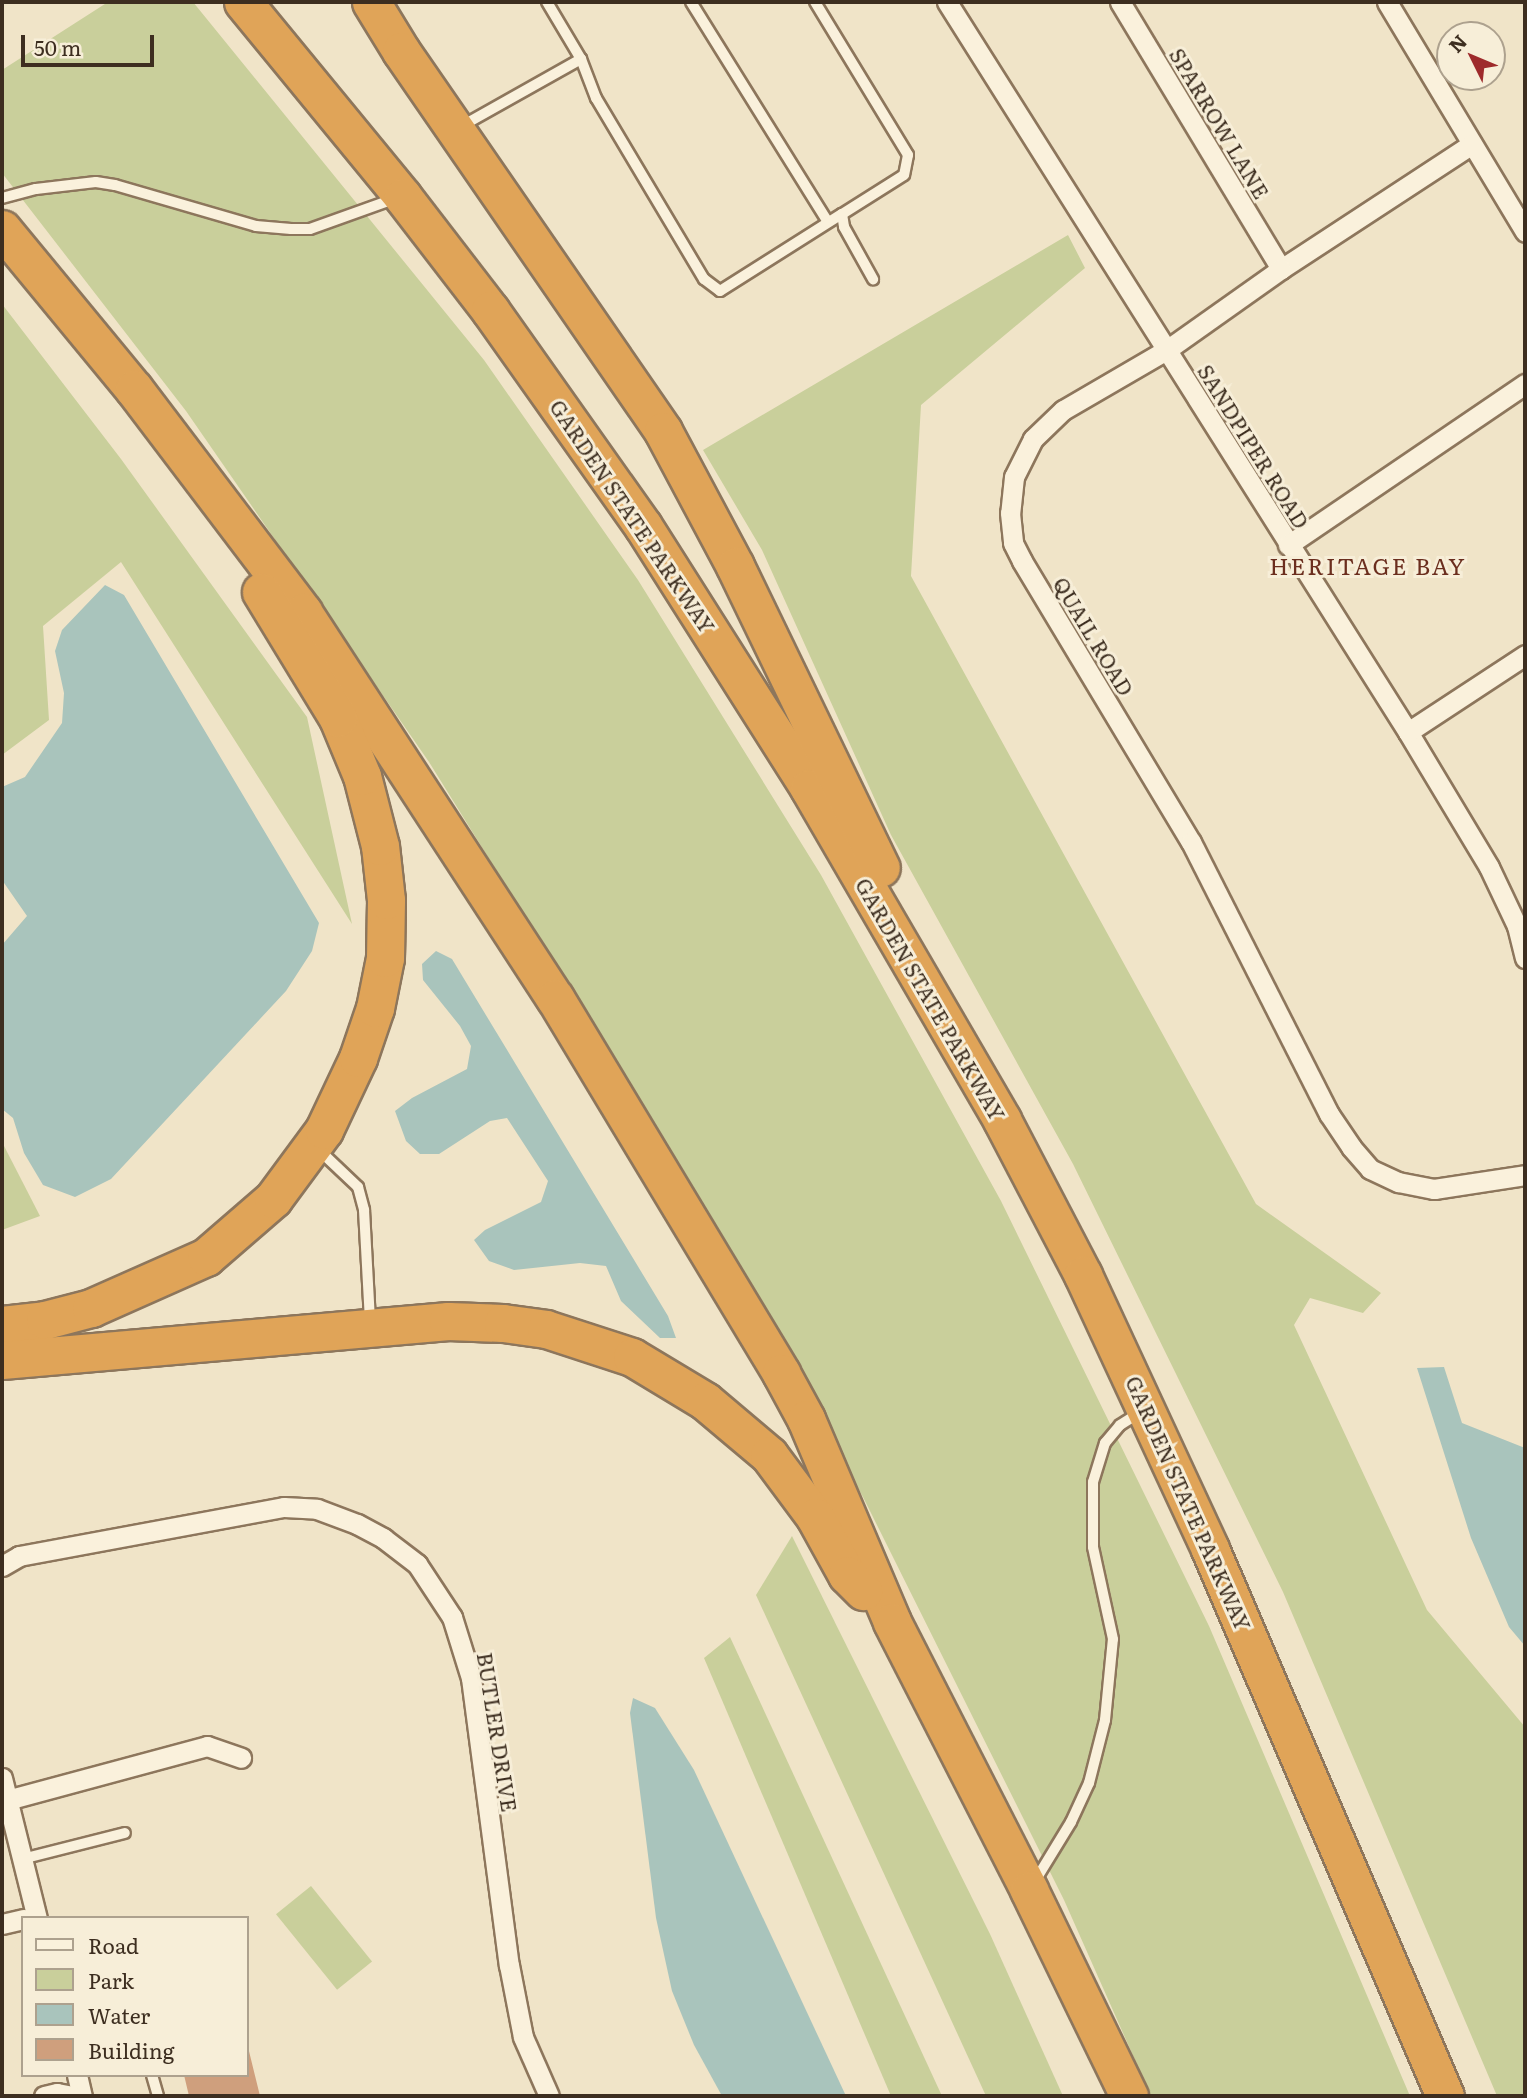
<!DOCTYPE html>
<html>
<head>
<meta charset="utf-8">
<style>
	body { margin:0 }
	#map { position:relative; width:1527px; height:2098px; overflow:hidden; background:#f0e4c8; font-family:Literata,serif }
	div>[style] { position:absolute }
	.green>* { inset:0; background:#c9cf9b; transform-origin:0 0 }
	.water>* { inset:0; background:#a9c4bc }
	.building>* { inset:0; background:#cf9f7d }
	.roads { filter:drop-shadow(2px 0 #8d765c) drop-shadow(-2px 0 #8d765c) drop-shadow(0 2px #8d765c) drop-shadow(0 -2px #8d765c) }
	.lane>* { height:10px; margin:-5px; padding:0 5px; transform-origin:5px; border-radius:5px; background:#faf1dc }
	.street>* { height:19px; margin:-9.5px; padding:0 9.5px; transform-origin:9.5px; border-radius:9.5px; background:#faf1dc }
	.highway>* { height:37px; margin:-18.5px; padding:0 18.5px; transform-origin:18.5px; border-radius:18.5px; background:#e0a458 }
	span { translate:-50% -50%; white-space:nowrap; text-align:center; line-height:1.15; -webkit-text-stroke:6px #f7eed8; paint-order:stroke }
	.street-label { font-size:21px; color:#3d2e20 }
	.neighbourhood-label { font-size:23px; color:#6b2e1e; letter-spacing:2px }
	.frame { position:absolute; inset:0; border:4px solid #3d2e20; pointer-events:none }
	.legend { position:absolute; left:21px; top:1916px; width:228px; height:161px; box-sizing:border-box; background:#f7eed8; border:2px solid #ada18e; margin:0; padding:9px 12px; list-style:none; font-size:21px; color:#3d2e20 }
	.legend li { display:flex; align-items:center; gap:14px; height:35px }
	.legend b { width:35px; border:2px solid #ada18e }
	.north { position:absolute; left:1436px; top:21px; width:70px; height:70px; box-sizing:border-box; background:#f7eed8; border:2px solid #ada18e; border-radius:50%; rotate:313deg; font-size:19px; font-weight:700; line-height:28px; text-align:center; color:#3d2e20 }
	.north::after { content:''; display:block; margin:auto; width:24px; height:32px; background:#9e2a2b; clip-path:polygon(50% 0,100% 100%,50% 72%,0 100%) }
	.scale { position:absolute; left:21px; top:35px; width:133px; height:32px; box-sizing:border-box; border:4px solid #3d2e20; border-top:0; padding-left:9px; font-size:21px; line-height:24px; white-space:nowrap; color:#3d2e20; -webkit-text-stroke:5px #f7eed8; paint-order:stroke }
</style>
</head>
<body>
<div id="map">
	<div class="green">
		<i style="clip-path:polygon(108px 2px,193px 2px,484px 360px,638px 580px,821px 875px,1001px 1201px,1209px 1626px,1410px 2096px,1151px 2096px,1064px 1900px,863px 1497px,663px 1139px,429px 762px,186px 411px,2px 173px,2px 70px)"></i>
		<i style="clip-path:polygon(1068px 235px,1085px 268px,921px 405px,911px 576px,1256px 1204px,1381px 1293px,1363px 1313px,1310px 1298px,1294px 1325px,1427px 1610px,1525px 1727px,1525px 2096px,1497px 2096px,1283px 1592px,1073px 1164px,891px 835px,762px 550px,703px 450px)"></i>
		<i style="clip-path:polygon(2px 304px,121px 459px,307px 717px,352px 924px,121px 562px,43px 626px,49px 720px,2px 755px)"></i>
		<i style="clip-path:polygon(2px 1142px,40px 1216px,2px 1230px)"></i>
		<i style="clip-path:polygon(792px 1536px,990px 1934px,1063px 2096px,986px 2096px,756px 1595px)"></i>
		<i style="clip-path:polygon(730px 1637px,942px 2096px,891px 2096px,704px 1658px)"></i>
		<i style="left:311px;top:1886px;width:97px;height:45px;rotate:51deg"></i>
	</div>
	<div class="water">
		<i style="clip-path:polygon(105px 585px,124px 595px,319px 923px,312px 951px,286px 991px,111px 1179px,75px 1197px,43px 1185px,24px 1153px,13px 1118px,2px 1109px,2px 945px,27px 916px,2px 880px,2px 787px,25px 777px,62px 723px,64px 693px,55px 651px,62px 630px)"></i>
		<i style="clip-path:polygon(436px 951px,452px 959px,668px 1316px,676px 1338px,660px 1338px,621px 1301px,606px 1266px,580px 1263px,514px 1270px,489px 1261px,474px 1240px,485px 1230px,541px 1202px,548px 1181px,507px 1118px,490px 1121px,439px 1154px,420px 1154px,406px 1141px,395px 1111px,412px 1098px,467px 1069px,471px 1046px,460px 1026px,423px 980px,422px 964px)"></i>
		<i style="clip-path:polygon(1444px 1367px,1462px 1423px,1525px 1448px,1525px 1646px,1509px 1627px,1471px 1538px,1417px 1368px)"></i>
		<i style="clip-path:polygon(633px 1698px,655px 1708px,694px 1770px,846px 2096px,722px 2096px,694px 2045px,672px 1991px,656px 1918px,630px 1713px)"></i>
	</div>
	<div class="building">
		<i style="clip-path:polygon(247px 2043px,260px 2096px,189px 2096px,184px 2075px,247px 2075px)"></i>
	</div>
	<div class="roads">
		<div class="lane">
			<i style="left:547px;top:2px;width:66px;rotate:59.2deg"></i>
			<i style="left:581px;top:59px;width:42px;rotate:69deg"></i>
			<i style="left:596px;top:98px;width:211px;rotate:59.2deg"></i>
			<i style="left:704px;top:279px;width:20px;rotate:37deg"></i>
			<i style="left:720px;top:291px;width:144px;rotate:-32.3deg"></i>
			<i style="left:691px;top:2px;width:259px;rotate:58.1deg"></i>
			<i style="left:815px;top:2px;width:179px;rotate:58.7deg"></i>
			<i style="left:908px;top:155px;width:20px;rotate:101deg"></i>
			<i style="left:904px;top:175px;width:73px;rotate:147.8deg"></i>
			<i style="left:842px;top:214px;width:13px;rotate:81deg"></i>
			<i style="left:844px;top:227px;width:60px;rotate:60.9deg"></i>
			<i style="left:460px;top:127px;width:139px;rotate:-29.3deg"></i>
			<i style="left:2px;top:198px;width:35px;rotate:-15deg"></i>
			<i style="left:36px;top:189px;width:60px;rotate:-6.7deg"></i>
			<i style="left:96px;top:182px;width:19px;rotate:9deg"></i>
			<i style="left:115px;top:185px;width:147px;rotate:16.2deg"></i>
			<i style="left:256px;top:226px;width:35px;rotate:5deg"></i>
			<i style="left:291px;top:229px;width:19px"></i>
			<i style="left:310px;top:229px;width:89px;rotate:-19.7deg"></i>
			<i style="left:319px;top:1150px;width:54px;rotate:43.5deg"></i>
			<i style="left:358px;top:1187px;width:24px;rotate:75deg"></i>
			<i style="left:364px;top:1210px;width:110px;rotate:86.9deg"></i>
			<i style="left:22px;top:1859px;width:106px;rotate:-14.2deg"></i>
			<i style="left:1035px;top:1881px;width:69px;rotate:-58.6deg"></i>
			<i style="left:1071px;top:1822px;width:43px;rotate:-65.2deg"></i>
			<i style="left:1089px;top:1783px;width:65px;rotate:-75.7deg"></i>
			<i style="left:1105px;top:1720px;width:81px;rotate:-84.4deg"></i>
			<i style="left:1113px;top:1639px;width:94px;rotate:-102.3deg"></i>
			<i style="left:1093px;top:1547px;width:65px;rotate:-90deg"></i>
			<i style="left:1093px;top:1482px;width:41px;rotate:-72.9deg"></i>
			<i style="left:1105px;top:1443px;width:23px;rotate:-50deg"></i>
			<i style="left:1120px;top:1425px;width:25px;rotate:-32deg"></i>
			<i style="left:152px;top:2075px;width:22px;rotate:74deg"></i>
		</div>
		<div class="street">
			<i style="left:947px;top:2px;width:863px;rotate:57.73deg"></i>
			<i style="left:1408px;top:732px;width:157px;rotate:59deg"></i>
			<i style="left:1489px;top:867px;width:65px;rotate:64.6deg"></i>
			<i style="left:1517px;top:926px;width:33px;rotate:76deg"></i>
			<i style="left:1120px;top:2px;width:312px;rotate:58.9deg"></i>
			<i style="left:1387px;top:2px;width:268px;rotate:59deg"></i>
			<i style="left:1472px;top:144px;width:228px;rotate:146.8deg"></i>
			<i style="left:1281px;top:269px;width:138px;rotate:144.7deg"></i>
			<i style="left:1168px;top:349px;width:121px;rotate:149.8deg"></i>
			<i style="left:1063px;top:410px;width:42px;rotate:136deg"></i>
			<i style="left:1033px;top:439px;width:42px;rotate:116.6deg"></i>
			<i style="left:1014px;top:477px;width:36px;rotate:96deg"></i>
			<i style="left:1010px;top:513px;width:30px;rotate:84deg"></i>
			<i style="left:1013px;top:543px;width:20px;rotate:63deg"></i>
			<i style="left:1022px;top:561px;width:328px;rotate:59deg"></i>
			<i style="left:1191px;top:842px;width:305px;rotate:63.1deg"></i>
			<i style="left:1329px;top:1114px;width:40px;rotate:56deg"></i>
			<i style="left:1351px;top:1147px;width:29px;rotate:49deg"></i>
			<i style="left:1370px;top:1169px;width:31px;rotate:25deg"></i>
			<i style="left:1398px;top:1182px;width:37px;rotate:11deg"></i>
			<i style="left:1434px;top:1189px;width:92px;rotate:-8.7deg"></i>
			<i style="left:1288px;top:545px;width:287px;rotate:-34.2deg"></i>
			<i style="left:1408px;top:732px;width:140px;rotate:-33.3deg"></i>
			<i style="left:2px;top:1566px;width:20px;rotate:-30deg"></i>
			<i style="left:19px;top:1556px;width:269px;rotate:-10.5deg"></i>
			<i style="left:284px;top:1507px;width:33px;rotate:3deg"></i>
			<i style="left:317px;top:1509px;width:43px;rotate:20.6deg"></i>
			<i style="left:357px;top:1524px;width:30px;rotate:28deg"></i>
			<i style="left:383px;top:1538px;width:43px;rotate:37.4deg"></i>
			<i style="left:417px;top:1564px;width:64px;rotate:56.6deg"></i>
			<i style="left:452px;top:1617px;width:64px;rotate:72.7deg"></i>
			<i style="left:471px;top:1678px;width:290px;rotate:82.5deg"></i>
			<i style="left:509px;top:1965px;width:73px;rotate:79deg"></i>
			<i style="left:523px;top:2037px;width:64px;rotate:66.2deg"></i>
			<i style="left:2px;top:1778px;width:144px;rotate:76deg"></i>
			<i style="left:7px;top:1800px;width:207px;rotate:-15.1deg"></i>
			<i style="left:207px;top:1746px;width:36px;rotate:19deg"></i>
			<i style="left:2px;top:1924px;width:22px;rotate:-13deg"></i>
			<i style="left:77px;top:2075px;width:22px;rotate:77deg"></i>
			<i style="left:44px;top:2096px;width:13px;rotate:-13deg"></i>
			<i style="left:57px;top:2093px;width:16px;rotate:11deg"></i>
		</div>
		<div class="highway">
			<i style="left:243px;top:2px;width:252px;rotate:50.6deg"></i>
			<i style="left:403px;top:197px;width:143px;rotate:52.4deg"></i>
			<i style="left:490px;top:310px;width:265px;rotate:54.7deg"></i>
			<i style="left:643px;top:526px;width:310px;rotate:57.6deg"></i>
			<i style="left:809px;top:788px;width:384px;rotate:59.8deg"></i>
			<i style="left:1002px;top:1120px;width:175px;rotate:62.4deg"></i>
			<i style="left:1083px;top:1275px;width:302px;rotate:65.1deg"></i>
			<i style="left:1210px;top:1549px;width:595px;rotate:66.75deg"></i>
			<i style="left:371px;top:2px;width:57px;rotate:58.5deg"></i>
			<i style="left:401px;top:51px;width:462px;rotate:55.4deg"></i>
			<i style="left:663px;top:431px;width:153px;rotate:61.9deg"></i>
			<i style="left:735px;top:566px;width:335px;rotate:64.2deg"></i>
			<i style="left:2px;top:229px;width:207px;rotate:50.5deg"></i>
			<i style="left:134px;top:389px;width:280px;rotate:52.8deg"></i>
			<i style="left:303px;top:612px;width:461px;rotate:56.9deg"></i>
			<i style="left:555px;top:998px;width:438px;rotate:58.9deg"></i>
			<i style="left:781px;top:1373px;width:52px;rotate:61.5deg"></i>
			<i style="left:806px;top:1419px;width:220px;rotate:67deg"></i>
			<i style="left:892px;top:1622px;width:301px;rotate:62.9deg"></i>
			<i style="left:1029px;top:1890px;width:229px;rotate:64.1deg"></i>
			<i style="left:2px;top:1325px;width:43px;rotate:-6.6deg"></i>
			<i style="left:45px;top:1320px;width:48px;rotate:-14.6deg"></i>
			<i style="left:91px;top:1308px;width:126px;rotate:-23.9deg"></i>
			<i style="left:206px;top:1257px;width:89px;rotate:-40.9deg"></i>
			<i style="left:273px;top:1199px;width:86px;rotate:-53.5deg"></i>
			<i style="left:324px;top:1130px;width:80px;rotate:-64.7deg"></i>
			<i style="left:358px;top:1058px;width:53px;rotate:-71.2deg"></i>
			<i style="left:375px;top:1008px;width:51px;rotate:-78.7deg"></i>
			<i style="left:385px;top:958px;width:58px;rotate:-89deg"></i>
			<i style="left:386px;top:900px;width:54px;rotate:-96.3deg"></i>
			<i style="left:380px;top:846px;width:72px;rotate:-104.4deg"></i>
			<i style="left:362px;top:776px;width:63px;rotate:-112.5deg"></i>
			<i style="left:338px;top:718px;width:148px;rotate:-121.4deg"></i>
			<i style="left:2px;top:1360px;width:448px;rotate:-5deg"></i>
			<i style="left:448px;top:1321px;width:55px;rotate:2.1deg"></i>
			<i style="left:503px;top:1323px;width:43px;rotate:7.9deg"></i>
			<i style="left:546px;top:1329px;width:90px;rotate:18deg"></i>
			<i style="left:632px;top:1357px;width:85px;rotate:31.1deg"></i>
			<i style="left:705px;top:1401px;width:84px;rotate:40.2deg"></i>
			<i style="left:769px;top:1455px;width:77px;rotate:53.4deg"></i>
			<i style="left:815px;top:1517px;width:66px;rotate:61.1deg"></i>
			<i style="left:847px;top:1575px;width:23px;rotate:45deg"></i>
		</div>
	</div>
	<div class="street-label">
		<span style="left:1220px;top:123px;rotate:59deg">SPARROW LANE</span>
		<span style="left:1254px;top:446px;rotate:58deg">SANDPIPER ROAD</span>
		<span style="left:633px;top:516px;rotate:56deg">GARDEN STATE PARKWAY</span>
		<span style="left:1094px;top:636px;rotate:59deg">QUAIL ROAD</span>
		<span style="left:931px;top:999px;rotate:60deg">GARDEN STATE PARKWAY</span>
		<span style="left:1189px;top:1503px;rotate:66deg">GARDEN STATE PARKWAY</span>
		<span style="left:498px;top:1732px;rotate:81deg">BUTLER DRIVE</span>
	</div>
	<div class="neighbourhood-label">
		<span style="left:1368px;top:565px">HERITAGE BAY</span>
	</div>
	<div class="frame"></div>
	<ul class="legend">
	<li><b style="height:9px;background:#faf1dc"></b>Road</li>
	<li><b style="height:19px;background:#c9cf9b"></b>Park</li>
	<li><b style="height:19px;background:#a9c4bc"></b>Water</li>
	<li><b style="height:19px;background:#cf9f7d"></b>Building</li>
	</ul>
	<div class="north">N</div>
	<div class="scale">50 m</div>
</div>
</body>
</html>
